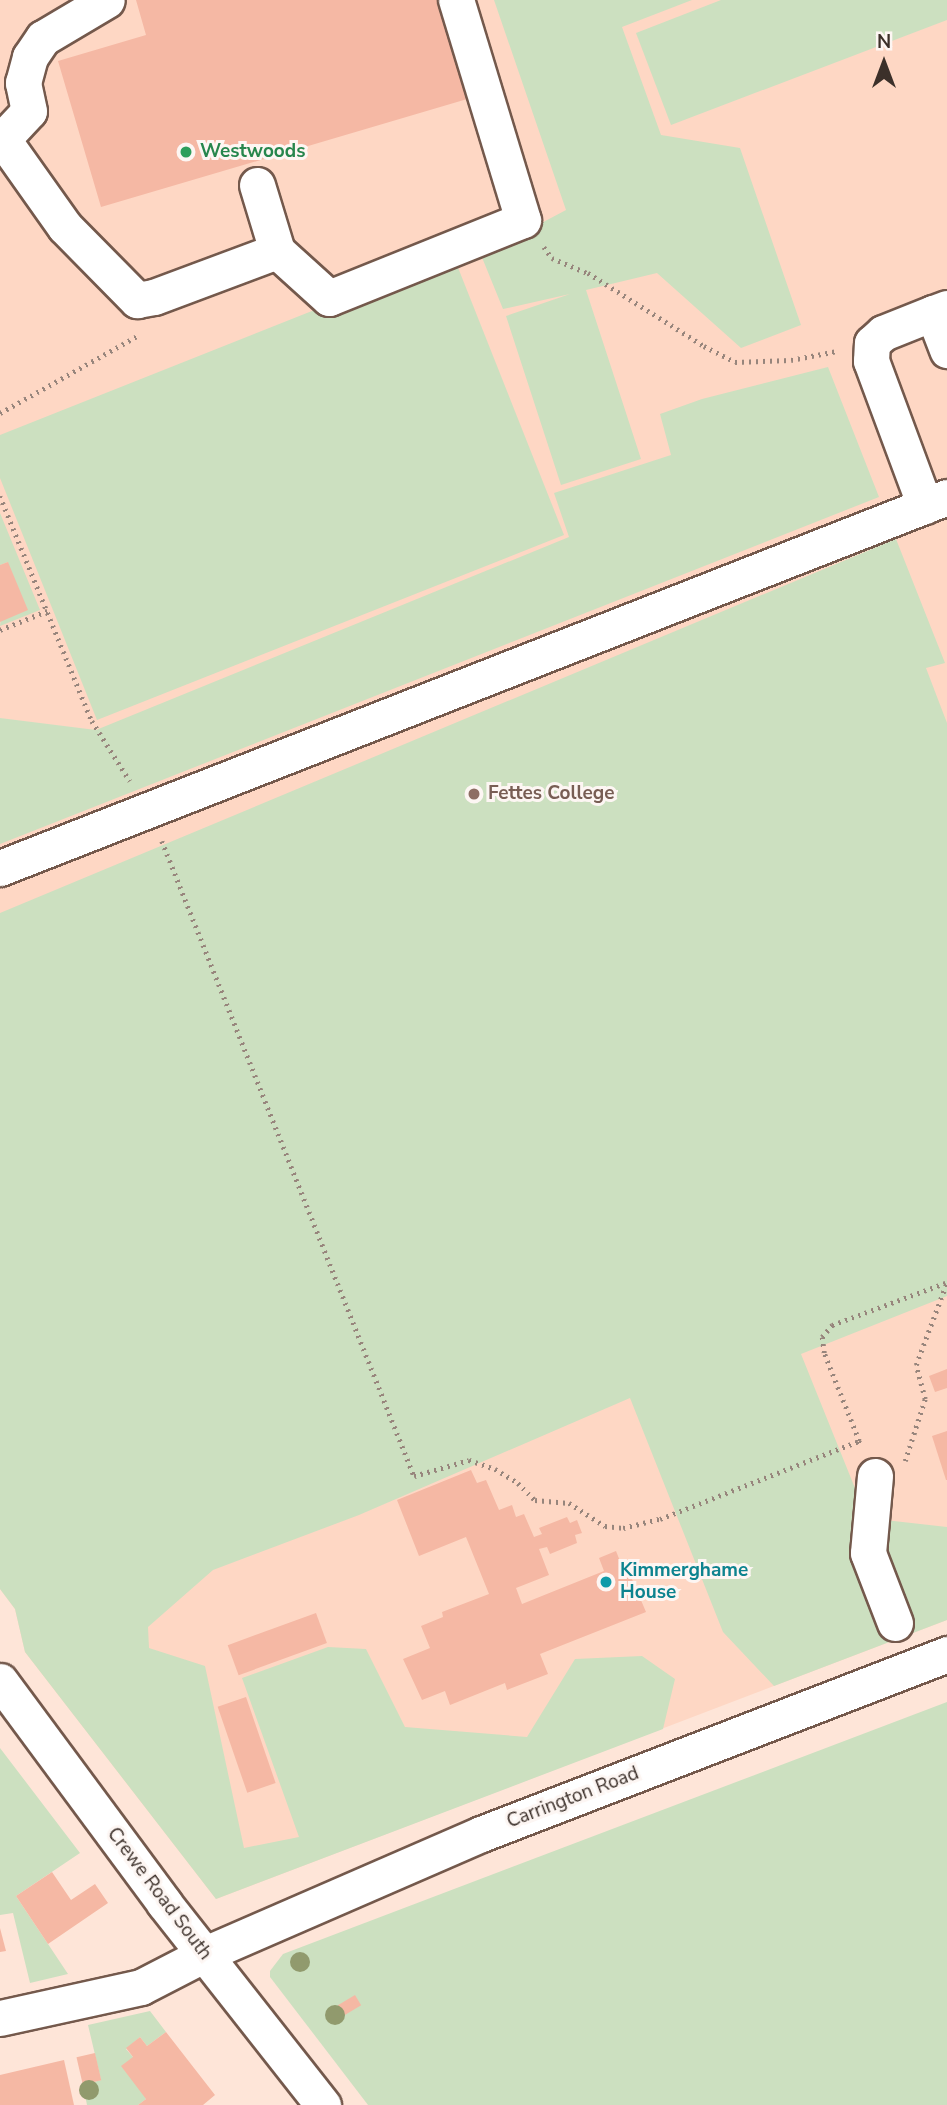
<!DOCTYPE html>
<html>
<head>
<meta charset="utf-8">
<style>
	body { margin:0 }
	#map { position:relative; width:947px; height:2105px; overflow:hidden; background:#fee5d8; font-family:"Nunito Sans",sans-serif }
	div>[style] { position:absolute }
	.built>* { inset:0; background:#fed7c4 }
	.green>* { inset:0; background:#cce0c0 }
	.building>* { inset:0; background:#f5b8a4; transform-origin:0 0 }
	.path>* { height:4.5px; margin-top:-2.25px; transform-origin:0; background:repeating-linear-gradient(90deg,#97857c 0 2px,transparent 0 7px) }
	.roads { filter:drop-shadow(2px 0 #74594c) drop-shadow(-2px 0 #74594c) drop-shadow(0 2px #74594c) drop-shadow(0 -2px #74594c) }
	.minor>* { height:35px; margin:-17.5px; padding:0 17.5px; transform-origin:17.5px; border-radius:17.5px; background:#fff }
	.trees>* { width:20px; height:20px; margin:-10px; border-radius:50%; background:#919a6d }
	.dots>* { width:19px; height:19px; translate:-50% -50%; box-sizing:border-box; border:4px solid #fdf6f3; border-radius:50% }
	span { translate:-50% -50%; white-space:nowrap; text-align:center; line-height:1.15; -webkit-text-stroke:6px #fdf6f3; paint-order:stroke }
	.leisure-label { font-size:19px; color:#27864d; font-weight:700 }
	.left { translate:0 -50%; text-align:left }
	.education-label { font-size:19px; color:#785e54; font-weight:700 }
	.culture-label { font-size:19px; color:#0d838f; font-weight:700 }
	.street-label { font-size:19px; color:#3c302a }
	.north { position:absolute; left:849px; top:28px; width:70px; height:70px; -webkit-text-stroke:5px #fdf6f3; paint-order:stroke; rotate:0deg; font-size:19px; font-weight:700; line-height:28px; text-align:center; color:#3c302a }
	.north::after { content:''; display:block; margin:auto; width:24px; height:32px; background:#3c302a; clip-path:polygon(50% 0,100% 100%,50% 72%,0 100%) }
</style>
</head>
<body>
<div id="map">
	<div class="built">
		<i style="clip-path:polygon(0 0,947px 0,947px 1620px,216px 1899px,25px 1652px,15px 1609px,0 1589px)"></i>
	</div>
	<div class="green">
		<i style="clip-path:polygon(494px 0,692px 0,622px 27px,661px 135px,740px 148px,801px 325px,741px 348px,657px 273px,586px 290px,641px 459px,561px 485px,506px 316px,570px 294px,503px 309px,481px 255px,566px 210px)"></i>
		<i style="clip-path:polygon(721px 0,947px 0,947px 20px,671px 125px,636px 33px)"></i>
		<i style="clip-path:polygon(453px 255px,564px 535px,97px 720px,0 478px,0 435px)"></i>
		<i style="clip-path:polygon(828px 367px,879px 497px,0 844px,0 718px,96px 730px,569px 537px,554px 493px,671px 455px,660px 414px,702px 399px)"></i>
		<i style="clip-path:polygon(0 513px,40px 610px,0 626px,8px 562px,0 565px)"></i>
		<i style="clip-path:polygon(896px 539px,945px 663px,926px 668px,947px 723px,947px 1296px,801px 1354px,867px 1518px,947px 1527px,947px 1620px,774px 1686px,723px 1632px,630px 1398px,359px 1515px,213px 1570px,148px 1627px,149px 1648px,205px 1666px,244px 1848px,299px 1837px,242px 1678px,328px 1647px,366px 1649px,405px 1727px,527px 1737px,575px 1659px,642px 1656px,675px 1679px,663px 1729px,216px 1899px,25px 1652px,15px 1609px,0 1589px,0 913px)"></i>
		<i style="clip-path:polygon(947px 1702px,947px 2105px,368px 2105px,270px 1977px,270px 1971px,283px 1954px)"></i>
		<i style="clip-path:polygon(0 1748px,80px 1853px,16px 1896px,68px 1974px,30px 1983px,13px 1913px,0 1915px)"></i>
		<i style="clip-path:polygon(150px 2011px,166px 2032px,147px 2046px,140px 2037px,126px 2049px,133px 2057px,146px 2099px,138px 2105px,87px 2105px,83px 2085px,101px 2080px,88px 2025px)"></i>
	</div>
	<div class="building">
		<i style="clip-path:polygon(136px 0,445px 0,474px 97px,101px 207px,58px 61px,146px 35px)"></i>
		<i style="clip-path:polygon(8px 562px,28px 610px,0 622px,0 565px)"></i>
		<i style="clip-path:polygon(947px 1369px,947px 1388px,935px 1392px,929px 1376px)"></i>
		<i style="clip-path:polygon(947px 1431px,947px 1480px,946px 1480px,932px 1436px)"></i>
		<i style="clip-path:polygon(471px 1470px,477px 1483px,486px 1480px,499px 1510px,512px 1505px,516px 1517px,524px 1514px,534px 1537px,542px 1534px,539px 1528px,567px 1517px,570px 1523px,577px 1520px,582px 1533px,575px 1535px,577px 1543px,550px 1554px,547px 1547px,539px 1549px,549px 1575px,516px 1588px,522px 1604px,604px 1571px,599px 1558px,616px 1551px,622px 1566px,626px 1565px,646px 1612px,540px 1654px,548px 1674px,507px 1690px,505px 1683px,450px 1705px,445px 1691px,422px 1700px,403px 1659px,430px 1648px,421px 1626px,443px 1617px,442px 1612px,489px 1594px,466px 1537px,419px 1556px,397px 1500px)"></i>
		<i style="left:316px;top:1613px;width:32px;height:94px;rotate:70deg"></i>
		<i style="left:246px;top:1697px;width:91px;height:30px;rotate:71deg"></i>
		<i style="clip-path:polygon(52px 1872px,71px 1900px,95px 1884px,108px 1903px,48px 1944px,16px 1896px)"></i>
		<i style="clip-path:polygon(0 1928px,6px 1951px,0 1952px)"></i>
		<i style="left:355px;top:1995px;width:12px;height:20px;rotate:59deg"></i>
		<i style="clip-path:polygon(166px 2032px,215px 2095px,203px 2105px,138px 2105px,146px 2099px,121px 2066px,133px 2057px,126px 2048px,140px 2037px,147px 2046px)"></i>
		<i style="left:95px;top:2053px;width:28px;height:19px;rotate:77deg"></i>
		<i style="clip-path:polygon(64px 2060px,74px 2105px,0 2105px,0 2075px)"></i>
	</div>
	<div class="path">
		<i style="left:544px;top:247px;width:14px;rotate:54deg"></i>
		<i style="left:552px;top:258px;width:39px;rotate:23deg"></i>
		<i style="left:588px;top:273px;width:137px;rotate:32.2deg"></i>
		<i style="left:704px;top:346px;width:35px;rotate:27deg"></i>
		<i style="left:735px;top:362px;width:56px;rotate:-2deg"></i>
		<i style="left:791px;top:360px;width:47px;rotate:-11.1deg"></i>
		<i style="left:0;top:413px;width:159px;rotate:-29.3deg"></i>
		<i style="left:0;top:496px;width:243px;rotate:67.8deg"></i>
		<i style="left:92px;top:721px;width:71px;rotate:57.7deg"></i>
		<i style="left:0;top:630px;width:51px;rotate:-22deg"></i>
		<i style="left:162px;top:841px;width:683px;rotate:68.35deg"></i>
		<i style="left:414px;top:1476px;width:57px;rotate:-16.2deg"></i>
		<i style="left:469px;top:1460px;width:28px;rotate:19deg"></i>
		<i style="left:495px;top:1469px;width:27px;rotate:31deg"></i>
		<i style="left:518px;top:1483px;width:24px;rotate:45deg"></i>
		<i style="left:535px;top:1500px;width:34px;rotate:5deg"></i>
		<i style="left:569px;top:1503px;width:43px;rotate:32.6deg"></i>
		<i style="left:605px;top:1526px;width:18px;rotate:6deg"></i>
		<i style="left:623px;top:1528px;width:38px;rotate:-14deg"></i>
		<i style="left:660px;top:1519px;width:214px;rotate:-21.4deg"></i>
		<i style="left:859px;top:1441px;width:4px;rotate:63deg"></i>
		<i style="left:859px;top:1441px;width:95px;rotate:-111.7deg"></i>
		<i style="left:824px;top:1353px;width:16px;rotate:-97deg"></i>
		<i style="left:822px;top:1337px;width:16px;rotate:-50deg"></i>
		<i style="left:832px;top:1325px;width:121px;rotate:-20.4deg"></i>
		<i style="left:905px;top:1461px;width:65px;rotate:-72.1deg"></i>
		<i style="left:925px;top:1399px;width:35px;rotate:-105deg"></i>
		<i style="left:916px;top:1365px;width:89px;rotate:-69.5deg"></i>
	</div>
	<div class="roads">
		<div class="minor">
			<i style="left:4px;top:141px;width:105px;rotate:54.7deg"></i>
			<i style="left:65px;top:227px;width:103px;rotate:45.4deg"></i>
			<i style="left:137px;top:300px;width:17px;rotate:-10deg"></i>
			<i style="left:154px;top:297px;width:131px;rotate:-20.5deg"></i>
			<i style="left:0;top:142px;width:42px;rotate:-46.9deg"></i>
			<i style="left:29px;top:111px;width:29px;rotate:-102deg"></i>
			<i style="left:23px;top:83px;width:27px;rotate:-75deg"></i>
			<i style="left:30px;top:57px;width:23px;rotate:-56deg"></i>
			<i style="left:43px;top:38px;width:74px;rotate:-30.7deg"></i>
			<i style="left:257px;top:185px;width:69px;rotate:73.1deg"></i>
			<i style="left:277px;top:251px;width:70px;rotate:42.1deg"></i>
			<i style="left:329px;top:298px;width:209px;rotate:-21.9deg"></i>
			<i style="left:523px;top:220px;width:230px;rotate:-106.9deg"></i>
			<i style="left:947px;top:308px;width:15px;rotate:160deg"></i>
			<i style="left:933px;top:313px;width:40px;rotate:69deg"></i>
			<i style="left:925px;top:506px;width:155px;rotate:-110.4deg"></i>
			<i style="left:871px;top:361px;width:18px;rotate:-87deg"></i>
			<i style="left:872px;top:343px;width:15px;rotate:-42deg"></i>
			<i style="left:883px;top:333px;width:54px;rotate:-21.8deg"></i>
			<i style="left:0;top:868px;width:1017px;rotate:-21.39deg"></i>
			<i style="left:875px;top:1476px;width:77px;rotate:95.2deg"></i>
			<i style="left:868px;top:1553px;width:75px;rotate:68.9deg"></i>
			<i style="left:0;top:1681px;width:276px;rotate:53.5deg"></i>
			<i style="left:164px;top:1903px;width:257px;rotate:51.8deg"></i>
			<i style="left:0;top:2018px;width:144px;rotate:-12.4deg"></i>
			<i style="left:141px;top:1987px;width:72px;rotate:-27.3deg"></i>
			<i style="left:205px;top:1954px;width:301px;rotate:-23.5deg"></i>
			<i style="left:481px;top:1834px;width:500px;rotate:-21.1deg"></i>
		</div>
	</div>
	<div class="trees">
		<i style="left:300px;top:1962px"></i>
		<i style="left:335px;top:2015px"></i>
		<i style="left:89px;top:2090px"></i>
	</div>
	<div class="dots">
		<i style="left:186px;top:152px;background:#2e9e5b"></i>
		<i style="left:474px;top:794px;background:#8d6e63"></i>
		<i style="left:606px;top:1582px;background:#0f9aa8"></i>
	</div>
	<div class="leisure-label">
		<span class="left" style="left:200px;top:152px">Westwoods</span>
	</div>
	<div class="education-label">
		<span class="left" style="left:488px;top:794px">Fettes College</span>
	</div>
	<div class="culture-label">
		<span class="left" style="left:620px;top:1582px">Kimmerghame<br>House</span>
	</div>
	<div class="street-label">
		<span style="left:573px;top:1798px;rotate:-21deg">Carrington Road</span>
		<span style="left:159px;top:1894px;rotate:53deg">Crewe Road South</span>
	</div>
	<div class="north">N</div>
</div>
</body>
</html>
